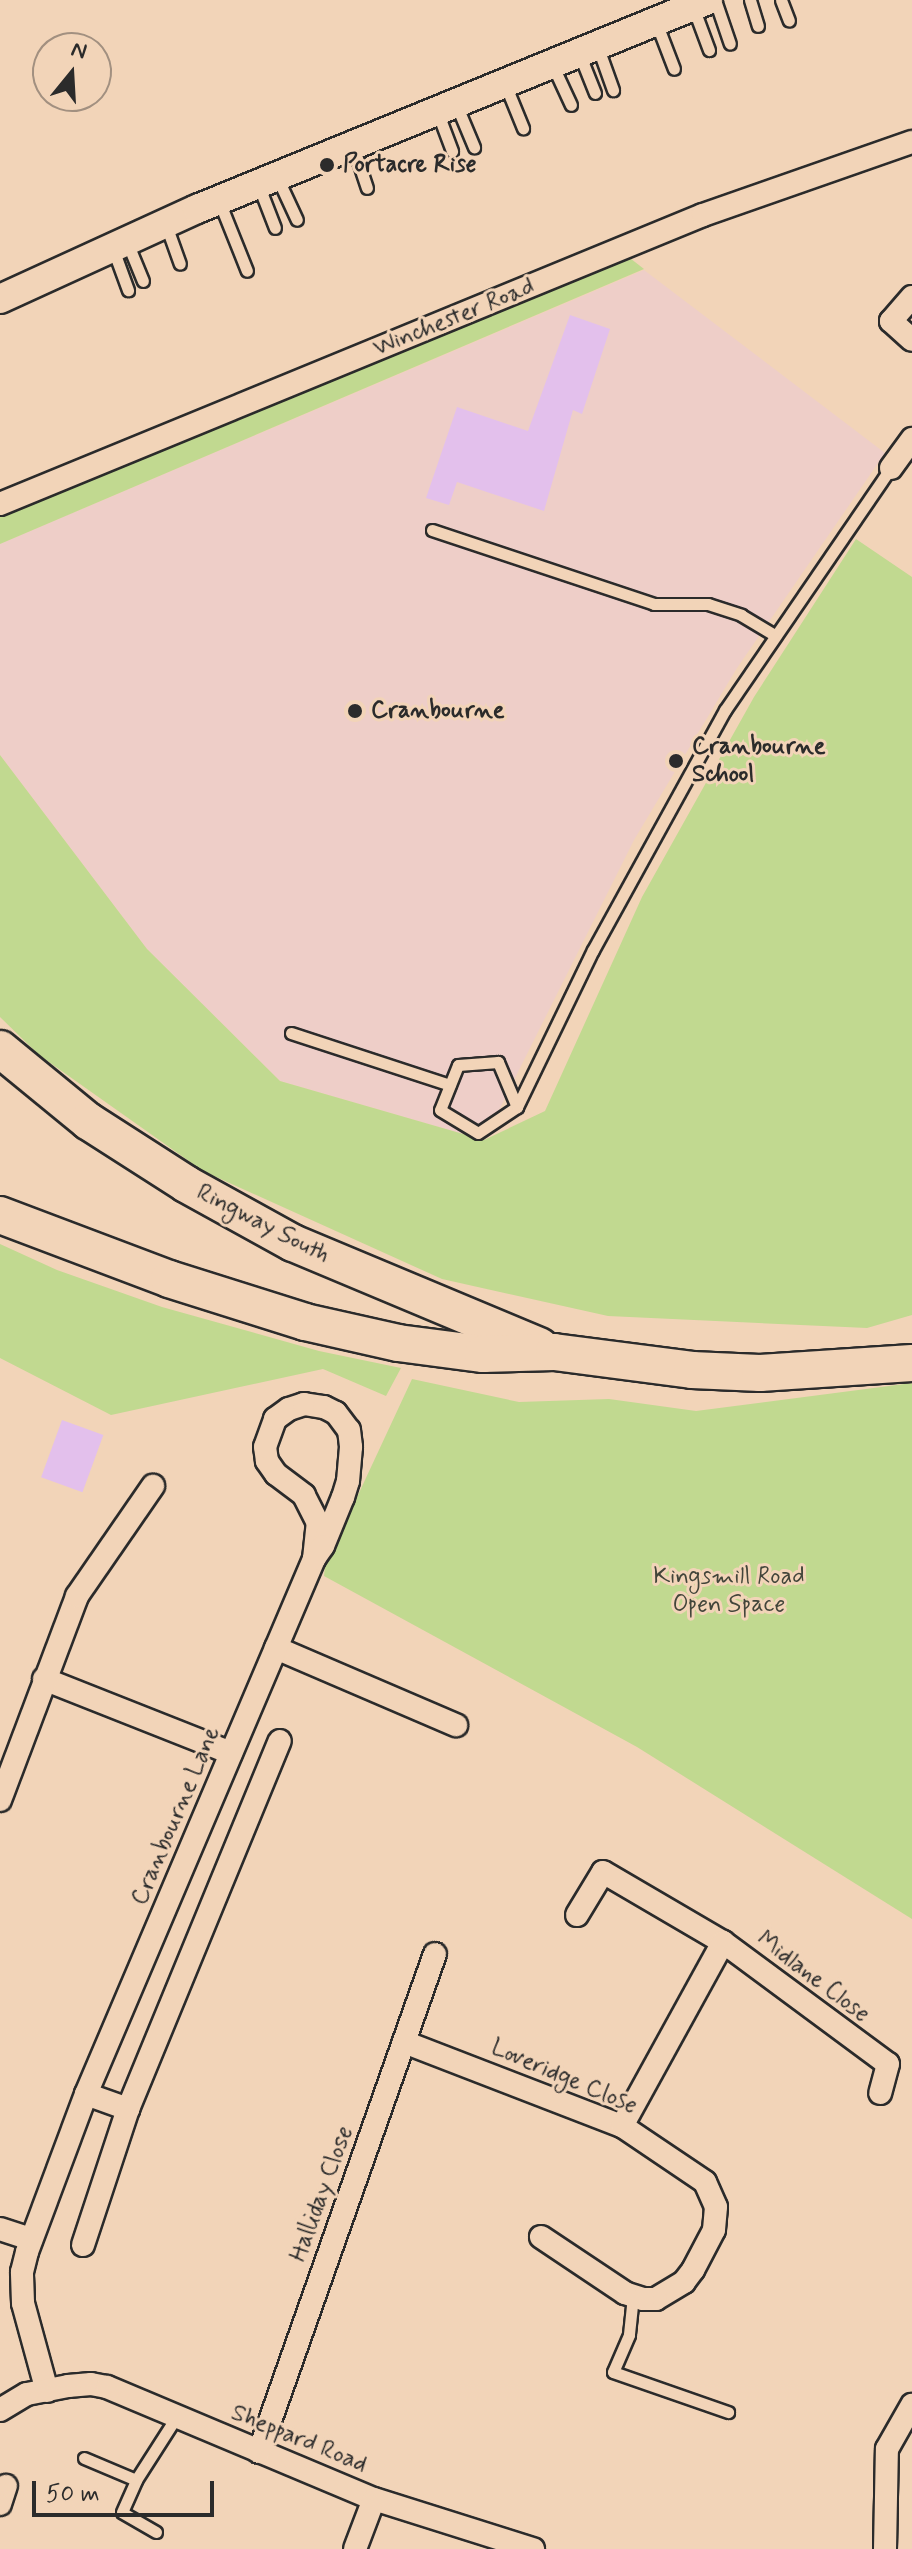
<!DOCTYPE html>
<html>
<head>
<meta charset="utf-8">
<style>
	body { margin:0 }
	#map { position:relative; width:912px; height:2549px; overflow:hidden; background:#f2d4b8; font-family:Mynerve,sans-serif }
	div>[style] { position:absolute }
	.built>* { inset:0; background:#eecec8 }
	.green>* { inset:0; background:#c1d990 }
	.building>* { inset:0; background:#e3c0ec; transform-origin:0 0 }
	.roads { filter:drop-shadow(2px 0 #2b2b2b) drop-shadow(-2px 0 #2b2b2b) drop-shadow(0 2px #2b2b2b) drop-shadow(0 -2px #2b2b2b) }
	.service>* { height:11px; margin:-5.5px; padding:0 5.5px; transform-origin:5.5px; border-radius:5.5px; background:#f2d4b8 }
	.minor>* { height:22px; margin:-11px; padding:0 11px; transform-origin:11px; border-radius:11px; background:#f2d4b8 }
	.tertiary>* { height:28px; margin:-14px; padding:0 14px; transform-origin:14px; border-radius:14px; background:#f2d4b8 }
	.primary>* { height:36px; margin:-18px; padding:0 18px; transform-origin:18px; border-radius:18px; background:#f2d4b8 }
	.dots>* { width:22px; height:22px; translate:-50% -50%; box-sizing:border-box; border:4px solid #f2d4b8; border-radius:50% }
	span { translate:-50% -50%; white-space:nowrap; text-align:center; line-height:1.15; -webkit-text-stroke:6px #f2d4b8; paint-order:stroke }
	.poi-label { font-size:24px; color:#2b2b2b; font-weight:700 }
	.left { translate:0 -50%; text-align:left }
	.street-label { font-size:24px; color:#2b2b2b }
	.park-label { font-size:24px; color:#42453a }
	.north { position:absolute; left:32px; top:32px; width:80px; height:80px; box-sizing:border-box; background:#f2d4b8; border:2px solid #a29080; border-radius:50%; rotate:18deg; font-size:22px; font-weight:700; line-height:32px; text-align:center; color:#2b2b2b }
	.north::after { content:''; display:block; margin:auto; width:28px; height:36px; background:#2b2b2b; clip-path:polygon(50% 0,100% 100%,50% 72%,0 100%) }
	.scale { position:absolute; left:32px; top:2481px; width:182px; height:36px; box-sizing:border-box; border:4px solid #2b2b2b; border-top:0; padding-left:10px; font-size:24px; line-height:28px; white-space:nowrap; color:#2b2b2b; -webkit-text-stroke:6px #f2d4b8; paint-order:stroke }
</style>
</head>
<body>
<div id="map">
	<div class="built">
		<i style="clip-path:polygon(644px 270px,885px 453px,737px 668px,634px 840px,484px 1140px,280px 1081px,147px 949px,0 755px,0 544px)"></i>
	</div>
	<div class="green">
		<i style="clip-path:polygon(626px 255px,644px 269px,0 544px,0 507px)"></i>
		<i style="clip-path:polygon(856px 539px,912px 577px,912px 1315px,867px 1328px,608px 1316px,442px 1279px,203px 1171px,39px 1055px,0 1017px,0 755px,147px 949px,280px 1081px,484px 1140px,545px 1111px,642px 897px,754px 697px)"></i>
		<i style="clip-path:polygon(0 1244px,57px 1270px,162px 1307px,319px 1351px,401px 1368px,386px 1396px,323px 1369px,111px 1415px,0 1358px)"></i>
		<i style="clip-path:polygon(412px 1379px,519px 1402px,609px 1399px,696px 1411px,912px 1383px,912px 1919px,637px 1747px,324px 1576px,325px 1566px)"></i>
	</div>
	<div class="building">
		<i style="clip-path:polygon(570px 315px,610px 329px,582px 414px,573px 410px,544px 511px,457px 482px,449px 505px,426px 498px,457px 407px,528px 431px)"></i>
		<i style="left:62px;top:1420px;width:44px;height:61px;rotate:20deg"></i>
	</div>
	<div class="roads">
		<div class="service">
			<i style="left:715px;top:0;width:46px;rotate:71.2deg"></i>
			<i style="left:750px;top:0;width:27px;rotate:73deg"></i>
			<i style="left:781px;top:0;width:22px;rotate:69deg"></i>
			<i style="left:693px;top:7px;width:46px;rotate:69.6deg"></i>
			<i style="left:656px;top:22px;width:50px;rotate:69deg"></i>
			<i style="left:597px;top:45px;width:48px;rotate:70.4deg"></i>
			<i style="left:579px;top:53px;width:43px;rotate:68.2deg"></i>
			<i style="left:552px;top:64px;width:45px;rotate:65.1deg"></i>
			<i style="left:505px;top:84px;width:48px;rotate:67.8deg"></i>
			<i style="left:456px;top:104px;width:47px;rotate:67.3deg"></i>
			<i style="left:437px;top:111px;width:43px;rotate:69.4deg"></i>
			<i style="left:353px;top:146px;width:44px;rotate:71.6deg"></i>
			<i style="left:277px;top:177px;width:47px;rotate:65.1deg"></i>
			<i style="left:258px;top:184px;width:47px;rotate:68.9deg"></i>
			<i style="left:219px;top:201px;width:75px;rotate:68.2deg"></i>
			<i style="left:166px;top:225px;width:41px;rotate:70.3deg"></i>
			<i style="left:127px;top:242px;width:42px;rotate:67.7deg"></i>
			<i style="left:113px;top:249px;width:44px;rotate:69.9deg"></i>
			<i style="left:432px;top:530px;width:234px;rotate:18.4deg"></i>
			<i style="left:654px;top:604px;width:54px"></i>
			<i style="left:708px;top:604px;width:35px;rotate:18deg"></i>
			<i style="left:741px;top:615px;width:39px;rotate:31deg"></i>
			<i style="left:291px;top:1033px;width:167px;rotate:18.1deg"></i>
			<i style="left:517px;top:1107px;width:49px;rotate:-112.9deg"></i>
			<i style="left:498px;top:1062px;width:40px;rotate:175.7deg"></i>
			<i style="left:458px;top:1065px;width:48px;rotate:111.8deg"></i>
			<i style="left:440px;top:1110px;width:44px;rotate:31.2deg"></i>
			<i style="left:478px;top:1133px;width:47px;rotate:-33.7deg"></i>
			<i style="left:517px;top:1107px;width:174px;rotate:-64.2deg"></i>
			<i style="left:593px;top:950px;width:274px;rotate:-61.2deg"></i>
			<i style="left:725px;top:710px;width:293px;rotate:-55.6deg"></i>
			<i style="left:633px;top:2296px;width:39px;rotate:96deg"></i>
			<i style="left:629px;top:2335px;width:40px;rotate:113.4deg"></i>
			<i style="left:613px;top:2372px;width:122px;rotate:19.2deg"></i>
			<i style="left:84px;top:2458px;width:56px;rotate:22.9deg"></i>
			<i style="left:156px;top:2532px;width:39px;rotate:-150deg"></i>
			<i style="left:122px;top:2512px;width:35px;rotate:-66deg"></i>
			<i style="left:136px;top:2480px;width:76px;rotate:-57.4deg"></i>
		</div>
		<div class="minor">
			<i style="left:912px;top:297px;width:32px;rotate:131deg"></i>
			<i style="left:891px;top:321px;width:28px;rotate:42deg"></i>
			<i style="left:891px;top:468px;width:36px;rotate:-54deg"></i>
			<i style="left:0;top:504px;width:760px;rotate:-22.35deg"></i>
			<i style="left:703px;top:215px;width:221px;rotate:-19.3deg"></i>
			<i style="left:276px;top:1648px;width:196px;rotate:23.2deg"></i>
			<i style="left:44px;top:1679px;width:201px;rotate:21.6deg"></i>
			<i style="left:0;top:1800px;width:218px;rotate:-69.3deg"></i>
			<i style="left:77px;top:1596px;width:134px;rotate:-55.4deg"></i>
			<i style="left:577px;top:1915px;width:50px;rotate:-58.8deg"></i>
			<i style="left:603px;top:1872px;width:139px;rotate:30.3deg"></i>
			<i style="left:723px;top:1942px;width:205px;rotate:36.5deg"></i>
			<i style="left:888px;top:2064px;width:30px;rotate:105deg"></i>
			<i style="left:404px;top:2042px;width:234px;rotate:21.1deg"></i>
			<i style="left:622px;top:2126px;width:100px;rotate:34deg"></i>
			<i style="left:705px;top:2182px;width:27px;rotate:66deg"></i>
			<i style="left:716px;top:2207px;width:23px;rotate:95deg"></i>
			<i style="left:714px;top:2230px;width:45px;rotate:117.7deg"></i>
			<i style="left:693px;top:2270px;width:15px;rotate:127deg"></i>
			<i style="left:684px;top:2282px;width:33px;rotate:149deg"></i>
			<i style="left:656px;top:2299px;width:13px;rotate:180deg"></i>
			<i style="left:643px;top:2299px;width:19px;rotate:-162deg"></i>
			<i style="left:625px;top:2293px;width:101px;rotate:-146.3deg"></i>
			<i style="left:86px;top:2094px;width:45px;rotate:19.7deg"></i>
			<i style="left:622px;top:2126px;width:210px;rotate:-61.2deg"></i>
			<i style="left:0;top:2229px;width:33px;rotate:18deg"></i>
			<i style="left:83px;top:2245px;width:143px;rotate:-71.7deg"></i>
			<i style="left:128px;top:2109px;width:398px;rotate:-67.6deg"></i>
			<i style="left:47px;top:2391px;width:91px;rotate:-105.3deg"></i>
			<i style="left:23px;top:2303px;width:31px;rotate:-92deg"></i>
			<i style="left:22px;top:2272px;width:21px;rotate:-76deg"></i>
			<i style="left:27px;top:2252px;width:169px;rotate:-69.5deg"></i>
			<i style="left:86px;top:2094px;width:582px;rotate:-66.92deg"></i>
			<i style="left:314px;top:1559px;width:36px;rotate:-84deg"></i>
			<i style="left:318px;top:1523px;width:31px;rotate:-117deg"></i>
			<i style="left:304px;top:1495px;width:35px;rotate:-143deg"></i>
			<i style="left:276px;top:1474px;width:16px;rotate:-125deg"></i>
			<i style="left:267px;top:1461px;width:14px;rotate:-98deg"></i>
			<i style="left:265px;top:1447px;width:30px;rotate:-70deg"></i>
			<i style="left:275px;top:1419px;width:17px;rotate:-36deg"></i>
			<i style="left:289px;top:1409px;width:16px;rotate:-18deg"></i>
			<i style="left:304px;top:1404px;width:20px;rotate:9deg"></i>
			<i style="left:324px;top:1407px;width:13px;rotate:27deg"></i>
			<i style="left:336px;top:1413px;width:21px;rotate:53deg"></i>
			<i style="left:349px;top:1430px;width:17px;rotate:83deg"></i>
			<i style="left:351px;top:1447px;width:34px;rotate:95deg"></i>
			<i style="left:348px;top:1481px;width:17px;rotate:107deg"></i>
			<i style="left:343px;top:1497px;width:53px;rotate:112.2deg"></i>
			<i style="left:323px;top:1546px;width:16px;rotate:125deg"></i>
			<i style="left:0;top:2410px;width:31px;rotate:-31deg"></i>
			<i style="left:27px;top:2394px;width:42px;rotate:-11deg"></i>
			<i style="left:68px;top:2386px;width:23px;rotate:-5deg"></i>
			<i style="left:91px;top:2384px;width:16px;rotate:11deg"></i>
			<i style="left:107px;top:2387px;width:290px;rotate:22.8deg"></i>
			<i style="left:374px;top:2499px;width:167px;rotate:17.5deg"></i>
			<i style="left:259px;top:2452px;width:528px;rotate:-70.54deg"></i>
			<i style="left:0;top:2504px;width:19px;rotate:-72deg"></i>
			<i style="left:355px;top:2549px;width:53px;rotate:-69.2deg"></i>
			<i style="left:885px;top:2549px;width:100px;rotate:-88.9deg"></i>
			<i style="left:887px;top:2449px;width:51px;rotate:-60.4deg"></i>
		</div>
		<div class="tertiary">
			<i style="left:0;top:299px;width:217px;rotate:-24.6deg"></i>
			<i style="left:197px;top:209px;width:552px;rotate:-22.24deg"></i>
		</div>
		<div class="primary">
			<i style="left:0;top:1049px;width:114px;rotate:39.3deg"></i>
			<i style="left:88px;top:1121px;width:117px;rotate:32.7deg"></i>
			<i style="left:186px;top:1184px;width:122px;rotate:28.9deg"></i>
			<i style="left:293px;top:1243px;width:267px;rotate:22.7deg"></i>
			<i style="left:0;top:1215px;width:181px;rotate:20.7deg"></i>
			<i style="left:169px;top:1279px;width:143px;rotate:17.5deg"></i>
			<i style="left:305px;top:1322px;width:95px;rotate:12.7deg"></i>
			<i style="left:398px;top:1343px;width:86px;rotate:7.4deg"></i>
			<i style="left:483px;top:1354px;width:71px;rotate:-1.6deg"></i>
			<i style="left:554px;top:1352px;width:139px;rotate:7.4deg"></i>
			<i style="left:692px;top:1370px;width:68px;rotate:2.5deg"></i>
			<i style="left:760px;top:1373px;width:152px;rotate:-3.8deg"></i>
		</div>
	</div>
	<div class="dots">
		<i style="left:327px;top:165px;background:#2b2b2b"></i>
		<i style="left:355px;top:711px;background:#2b2b2b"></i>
		<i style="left:676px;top:761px;background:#2b2b2b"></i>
	</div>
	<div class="poi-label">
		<span class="left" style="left:343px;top:165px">Portacre Rise</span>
		<span class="left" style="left:371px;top:711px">Cranbourne</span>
		<span class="left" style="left:692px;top:761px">Cranbourne<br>School</span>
	</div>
	<div class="street-label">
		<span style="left:454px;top:318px;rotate:-22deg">Winchester Road</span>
		<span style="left:263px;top:1224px;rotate:27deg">Ringway South</span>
		<span style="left:176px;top:1816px;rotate:-67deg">Cranbourne Lane</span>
		<span style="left:813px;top:1977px;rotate:37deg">Midlane Close</span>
		<span style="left:564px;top:2077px;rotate:23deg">Loveridge Close</span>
		<span style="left:322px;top:2194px;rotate:-70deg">Halliday Close</span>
		<span style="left:299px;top:2439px;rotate:22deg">Sheppard Road</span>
	</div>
	<div class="park-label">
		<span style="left:729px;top:1591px">Kingsmill Road<br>Open Space</span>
	</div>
	<div class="north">N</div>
	<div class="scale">50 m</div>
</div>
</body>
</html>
